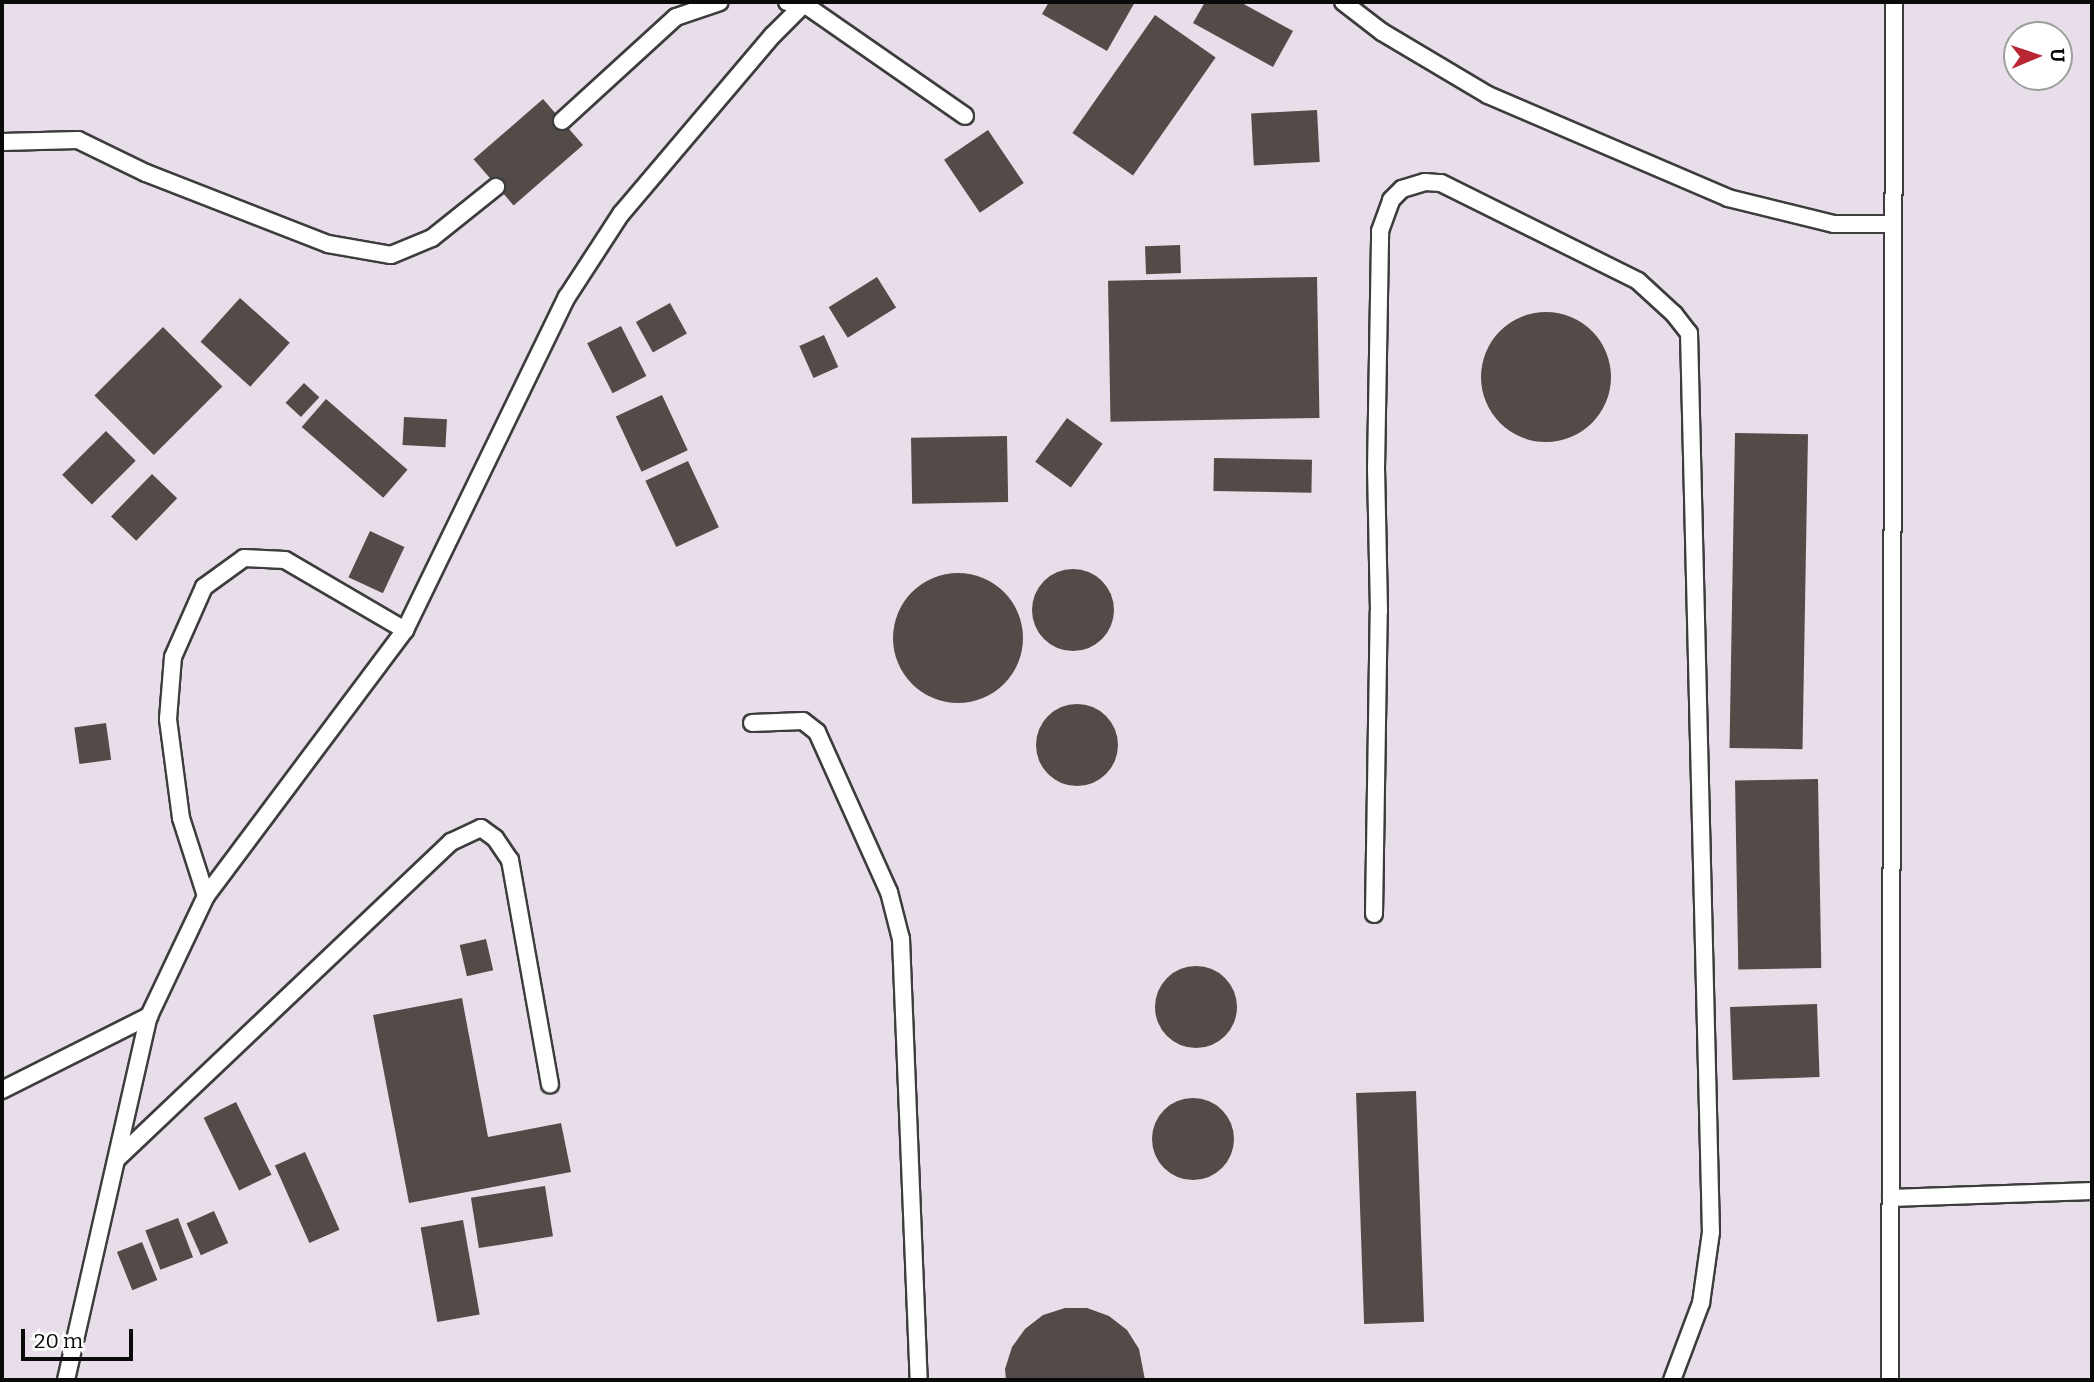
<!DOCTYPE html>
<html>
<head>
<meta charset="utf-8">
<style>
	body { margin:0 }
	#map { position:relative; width:2094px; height:1382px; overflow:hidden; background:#fff9e7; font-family:Bitter,serif }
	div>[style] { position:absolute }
	.industrial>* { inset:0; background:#e8deea }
	.building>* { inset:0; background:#534b47; transform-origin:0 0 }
	.round { border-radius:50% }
	.roads { filter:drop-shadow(2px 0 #3d3d3d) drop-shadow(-2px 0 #3d3d3d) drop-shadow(0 2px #3d3d3d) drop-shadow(0 -2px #3d3d3d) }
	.service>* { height:16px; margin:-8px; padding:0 8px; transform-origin:8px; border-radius:8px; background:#fff }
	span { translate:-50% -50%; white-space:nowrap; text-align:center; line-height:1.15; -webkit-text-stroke:7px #fff; paint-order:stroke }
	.frame { position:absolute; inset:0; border:4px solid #0a0a0a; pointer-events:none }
	.north { position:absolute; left:2003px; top:21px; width:70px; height:70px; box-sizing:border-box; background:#fff; border:2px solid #9d9d9d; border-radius:50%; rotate:88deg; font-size:19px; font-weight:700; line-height:28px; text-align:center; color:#0a0a0a }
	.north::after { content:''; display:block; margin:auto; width:24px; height:32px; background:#b82533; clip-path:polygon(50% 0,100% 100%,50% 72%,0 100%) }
	.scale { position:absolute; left:21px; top:1329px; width:112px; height:32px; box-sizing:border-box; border:4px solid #0a0a0a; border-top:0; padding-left:9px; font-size:21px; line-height:24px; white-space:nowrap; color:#0a0a0a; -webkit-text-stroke:5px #fff; paint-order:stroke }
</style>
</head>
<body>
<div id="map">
	<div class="industrial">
		<i style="clip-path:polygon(evenodd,2px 2px,2092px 2px,2092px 1380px,2px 1380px,2px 2px,2017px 35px,2059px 35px,2059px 77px,2017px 77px,2017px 35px)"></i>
	</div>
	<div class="building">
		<i style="clip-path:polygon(1049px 2px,1135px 2px,1107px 51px,1042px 14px)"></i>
		<i style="clip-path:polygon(1205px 2px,1240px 2px,1293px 31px,1273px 67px,1193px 23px)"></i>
		<i style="left:1155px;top:15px;width:74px;height:144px;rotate:35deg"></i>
		<i style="left:543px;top:99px;width:61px;height:92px;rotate:49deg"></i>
		<i style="left:1317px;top:110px;width:52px;height:66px;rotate:87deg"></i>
		<i style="left:988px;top:130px;width:64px;height:53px;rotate:56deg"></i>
		<i style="left:1180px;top:245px;width:28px;height:35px;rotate:88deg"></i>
		<i style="left:877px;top:277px;width:36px;height:57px;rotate:58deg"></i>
		<i style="left:1317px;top:277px;width:141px;height:209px;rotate:89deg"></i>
		<i style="left:240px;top:298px;width:67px;height:59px;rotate:42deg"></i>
		<i style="left:670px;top:303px;width:35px;height:39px;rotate:61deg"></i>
		<i class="round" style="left:1481px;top:312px;width:130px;height:130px"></i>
		<i style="left:621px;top:326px;width:56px;height:38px;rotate:63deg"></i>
		<i style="left:163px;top:327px;width:84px;height:97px;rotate:45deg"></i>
		<i style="left:824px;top:335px;width:35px;height:27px;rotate:66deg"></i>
		<i style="left:304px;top:383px;width:21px;height:27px;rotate:43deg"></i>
		<i style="left:662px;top:395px;width:61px;height:51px;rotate:65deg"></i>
		<i style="left:326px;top:399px;width:108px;height:37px;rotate:41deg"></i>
		<i style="left:404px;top:417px;width:43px;height:28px;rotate:3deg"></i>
		<i style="left:1067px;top:418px;width:44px;height:54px;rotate:36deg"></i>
		<i style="left:106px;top:431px;width:42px;height:62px;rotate:45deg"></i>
		<i style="left:1735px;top:433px;width:73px;height:315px;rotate:1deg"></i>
		<i style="left:1007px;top:436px;width:66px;height:96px;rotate:89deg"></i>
		<i style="left:1214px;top:458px;width:98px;height:33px;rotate:1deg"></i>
		<i style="left:688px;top:461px;width:73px;height:47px;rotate:65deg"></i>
		<i style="left:152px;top:474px;width:35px;height:59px;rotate:44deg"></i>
		<i style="left:370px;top:531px;width:38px;height:51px;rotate:25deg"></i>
		<i class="round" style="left:1032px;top:569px;width:82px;height:82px"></i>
		<i class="round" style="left:893px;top:573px;width:130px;height:130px"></i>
		<i class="round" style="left:1036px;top:704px;width:82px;height:82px"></i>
		<i style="left:106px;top:723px;width:37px;height:32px;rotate:82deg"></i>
		<i style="left:1818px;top:779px;width:189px;height:83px;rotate:89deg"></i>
		<i style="left:486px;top:939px;width:32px;height:27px;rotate:77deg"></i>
		<i class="round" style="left:1155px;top:966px;width:82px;height:82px"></i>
		<i style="clip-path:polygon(462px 998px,488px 1137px,561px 1123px,571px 1172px,409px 1203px,373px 1015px)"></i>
		<i style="left:1817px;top:1004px;width:73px;height:87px;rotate:88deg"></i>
		<i style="left:1416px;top:1091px;width:231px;height:60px;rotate:88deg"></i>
		<i class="round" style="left:1152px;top:1098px;width:82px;height:82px"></i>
		<i style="left:236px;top:1102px;width:81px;height:36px;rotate:64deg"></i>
		<i style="left:305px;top:1152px;width:85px;height:33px;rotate:66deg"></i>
		<i style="left:545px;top:1186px;width:51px;height:75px;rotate:81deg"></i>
		<i style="left:214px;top:1211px;width:35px;height:30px;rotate:66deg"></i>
		<i style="left:178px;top:1218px;width:42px;height:35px;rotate:69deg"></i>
		<i style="left:463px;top:1220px;width:96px;height:43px;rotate:80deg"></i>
		<i style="left:142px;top:1242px;width:41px;height:27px;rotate:68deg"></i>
		<i style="clip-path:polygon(1065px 1308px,1087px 1308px,1109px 1316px,1127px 1330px,1139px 1349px,1145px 1380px,1006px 1380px,1005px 1369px,1012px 1347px,1025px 1329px,1043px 1315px)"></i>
	</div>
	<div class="roads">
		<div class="service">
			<i style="left:787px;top:2px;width:17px;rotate:7deg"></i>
			<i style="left:804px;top:4px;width:196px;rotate:34.8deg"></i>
			<i style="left:1343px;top:2px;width:49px;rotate:37.6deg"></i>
			<i style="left:1382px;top:32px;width:123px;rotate:30.7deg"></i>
			<i style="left:1488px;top:95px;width:261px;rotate:23.2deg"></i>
			<i style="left:1728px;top:198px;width:109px;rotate:13.8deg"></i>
			<i style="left:1834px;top:224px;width:59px"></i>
			<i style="left:562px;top:121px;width:154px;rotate:-42.4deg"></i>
			<i style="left:676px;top:17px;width:46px;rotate:-18.8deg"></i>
			<i style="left:2px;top:142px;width:76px;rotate:-1.5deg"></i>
			<i style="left:78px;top:140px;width:76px;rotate:25.9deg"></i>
			<i style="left:146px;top:173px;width:195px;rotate:21.3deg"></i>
			<i style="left:328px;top:244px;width:64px;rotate:9.9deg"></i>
			<i style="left:391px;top:255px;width:44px;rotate:-22.5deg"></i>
			<i style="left:432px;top:238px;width:82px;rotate:-38.6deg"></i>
			<i style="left:752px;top:723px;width:51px;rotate:-2.2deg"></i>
			<i style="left:803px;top:721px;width:18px;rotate:38deg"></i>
			<i style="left:817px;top:732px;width:175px;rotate:65.8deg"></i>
			<i style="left:889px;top:892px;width:49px;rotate:75.7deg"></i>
			<i style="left:901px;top:939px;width:441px;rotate:87.7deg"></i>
			<i style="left:206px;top:896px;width:82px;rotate:-107.8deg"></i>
			<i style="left:181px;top:818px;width:100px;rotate:-97.5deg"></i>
			<i style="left:168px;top:719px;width:62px;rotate:-85.4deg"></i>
			<i style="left:173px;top:657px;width:77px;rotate:-66.1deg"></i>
			<i style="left:204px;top:587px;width:49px;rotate:-35.9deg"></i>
			<i style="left:244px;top:558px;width:41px;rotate:2.8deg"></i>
			<i style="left:285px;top:560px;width:139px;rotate:30.3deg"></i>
			<i style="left:1374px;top:914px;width:303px;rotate:-89.1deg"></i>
			<i style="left:1379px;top:611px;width:142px;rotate:-91.2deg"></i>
			<i style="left:1376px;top:469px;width:238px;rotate:-89deg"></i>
			<i style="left:1380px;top:231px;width:33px;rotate:-70deg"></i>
			<i style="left:1391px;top:200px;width:16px;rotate:-45deg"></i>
			<i style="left:1402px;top:189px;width:24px;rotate:-17deg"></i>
			<i style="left:1425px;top:182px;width:16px;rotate:4deg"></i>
			<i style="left:1441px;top:183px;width:220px;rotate:26.4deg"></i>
			<i style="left:1638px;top:281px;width:49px;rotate:42.5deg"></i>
			<i style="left:1674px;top:314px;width:24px;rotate:52deg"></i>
			<i style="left:1689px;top:333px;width:899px;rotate:88.6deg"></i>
			<i style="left:1711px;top:1232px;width:72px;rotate:98deg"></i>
			<i style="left:1701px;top:1303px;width:82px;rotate:110.6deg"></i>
			<i style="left:2px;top:1090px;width:165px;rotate:-26.7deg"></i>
			<i style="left:118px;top:1158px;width:459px;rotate:-43.5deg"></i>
			<i style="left:451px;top:842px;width:33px;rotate:-25deg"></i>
			<i style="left:481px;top:828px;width:17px;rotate:36deg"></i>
			<i style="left:495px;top:838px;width:27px;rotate:56deg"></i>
			<i style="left:510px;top:860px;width:228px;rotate:79.9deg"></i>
			<i style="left:1891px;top:1198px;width:201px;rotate:-2deg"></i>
			<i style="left:66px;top:1380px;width:373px;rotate:-77.2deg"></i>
			<i style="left:149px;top:1016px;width:133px;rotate:-64.6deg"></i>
			<i style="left:206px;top:896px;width:332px;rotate:-53.2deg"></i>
			<i style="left:405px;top:630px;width:370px;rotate:-64.1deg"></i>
			<i style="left:567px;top:297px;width:99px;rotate:-57deg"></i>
			<i style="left:621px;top:214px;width:235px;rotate:-49.7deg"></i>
			<i style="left:773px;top:35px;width:44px;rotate:-45deg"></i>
			<i style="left:1890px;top:1380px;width:1378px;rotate:-89.83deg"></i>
		</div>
	</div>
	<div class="frame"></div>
	<div class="north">U</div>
	<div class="scale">20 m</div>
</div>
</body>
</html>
